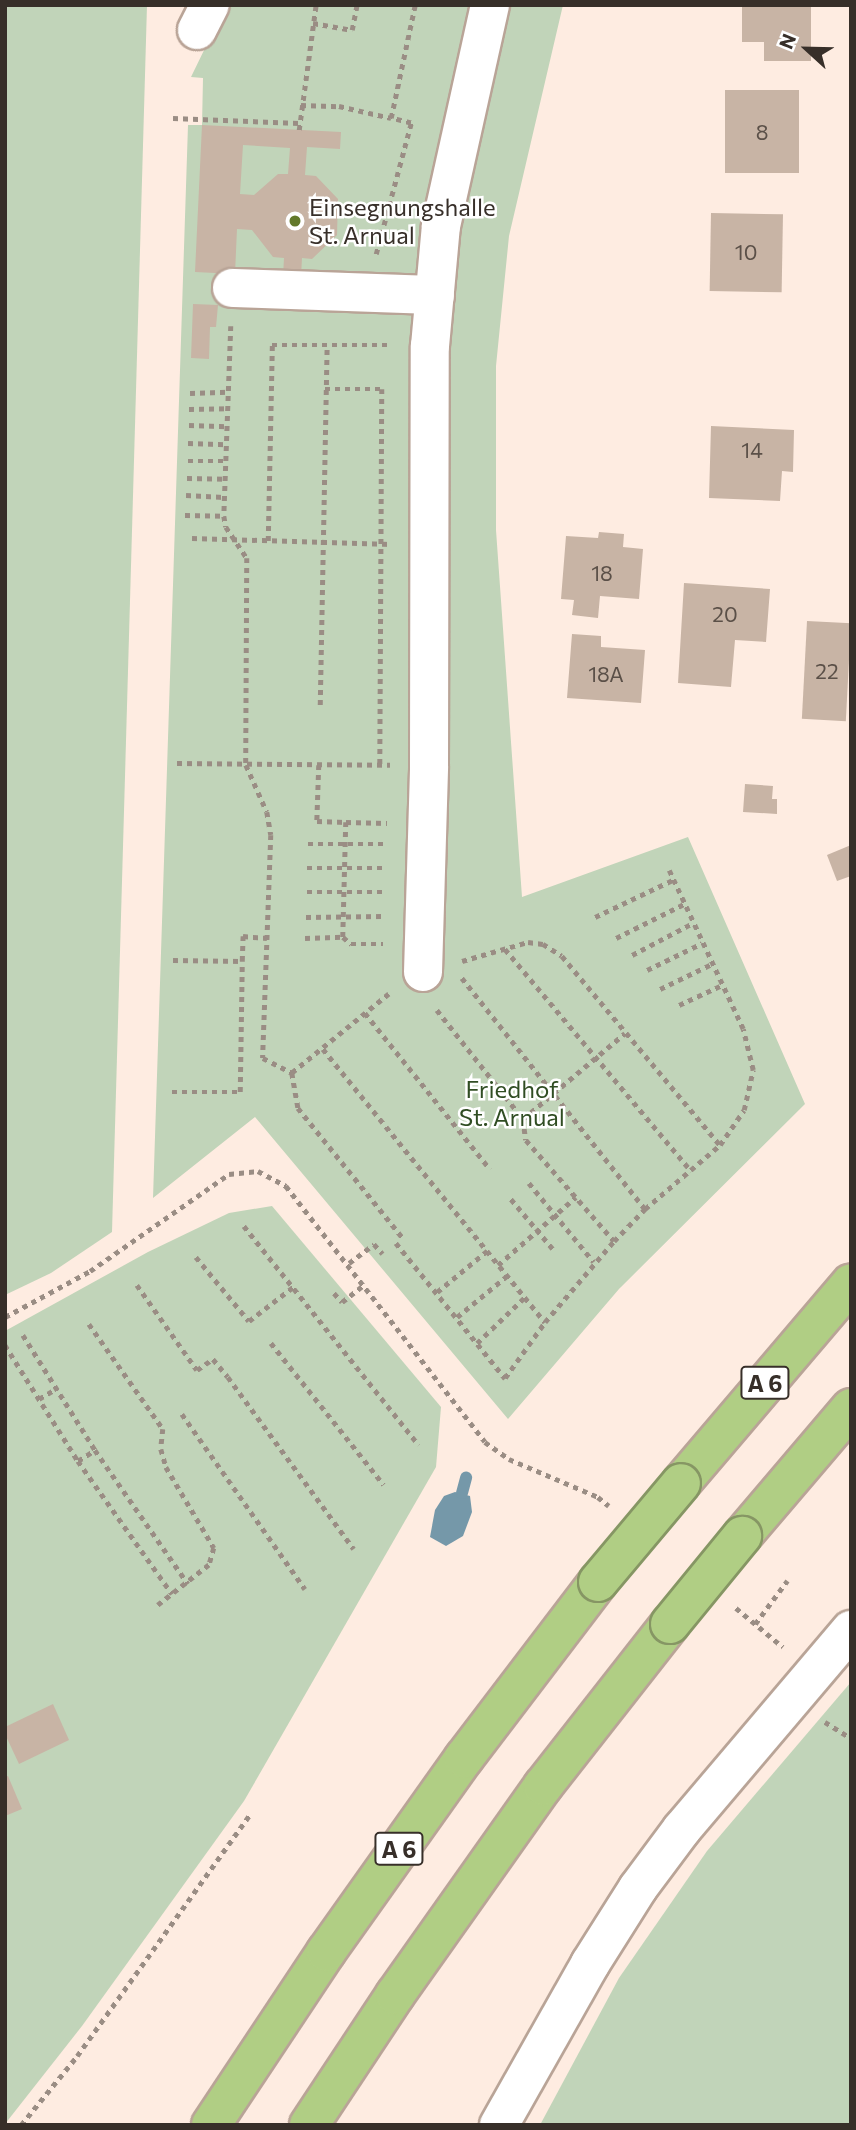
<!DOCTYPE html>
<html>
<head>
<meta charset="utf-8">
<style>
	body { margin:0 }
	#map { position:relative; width:856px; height:2130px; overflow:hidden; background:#feece1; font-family:Commissioner,sans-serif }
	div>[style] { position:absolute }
	.green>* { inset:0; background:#c1d4b9 }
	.water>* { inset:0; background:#7598a9 }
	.stream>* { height:12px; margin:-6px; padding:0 6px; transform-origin:6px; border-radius:6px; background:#7598a9 }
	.building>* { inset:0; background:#c8b4a5; transform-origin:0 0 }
	.path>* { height:4.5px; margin-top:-2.25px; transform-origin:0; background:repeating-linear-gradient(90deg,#9a8d84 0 5px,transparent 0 10px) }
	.roads { filter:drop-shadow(2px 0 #b9a497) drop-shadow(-2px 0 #b9a497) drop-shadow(0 2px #b9a497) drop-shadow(0 -2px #b9a497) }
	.minor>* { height:38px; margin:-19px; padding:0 19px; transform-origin:19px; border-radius:19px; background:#fff }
	.highway>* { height:38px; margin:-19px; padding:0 19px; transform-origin:19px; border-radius:19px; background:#b0ce84 }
	.bridges { filter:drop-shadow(2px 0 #869664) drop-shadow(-2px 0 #869664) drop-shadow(0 2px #869664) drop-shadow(0 -2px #869664) }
	.highway-bridge>* { height:38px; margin:-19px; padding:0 19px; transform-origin:19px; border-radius:19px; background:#b0ce84 }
	.dots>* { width:19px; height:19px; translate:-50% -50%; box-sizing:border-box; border:4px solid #fff; border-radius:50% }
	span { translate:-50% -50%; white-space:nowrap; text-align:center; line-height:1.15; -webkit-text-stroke:5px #fff; paint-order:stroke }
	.number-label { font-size:21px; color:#5b5048 }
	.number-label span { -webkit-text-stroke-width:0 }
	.shield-label span { padding:2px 5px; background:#fff; border:2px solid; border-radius:5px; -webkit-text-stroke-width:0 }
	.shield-label { font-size:23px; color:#372f29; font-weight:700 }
	.poi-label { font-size:24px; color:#372f29 }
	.left { translate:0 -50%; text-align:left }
	.park-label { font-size:24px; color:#304d23 }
	.frame { position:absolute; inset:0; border:7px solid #372f29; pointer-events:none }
	.north { position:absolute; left:772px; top:14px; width:70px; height:70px; -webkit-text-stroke:5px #fff; paint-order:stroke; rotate:292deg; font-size:19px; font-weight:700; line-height:28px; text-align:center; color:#372f29 }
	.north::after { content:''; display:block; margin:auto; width:24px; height:32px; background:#372f29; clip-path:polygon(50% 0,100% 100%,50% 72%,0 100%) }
</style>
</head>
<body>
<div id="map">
	<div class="green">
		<i style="clip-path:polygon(5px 5px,147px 5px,112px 1232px,51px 1273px,5px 1295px)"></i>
		<i style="clip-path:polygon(226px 5px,563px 5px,509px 236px,496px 366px,496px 530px,522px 897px,688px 837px,805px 1104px,619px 1289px,508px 1419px,255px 1117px,153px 1198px,188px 125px,202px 125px,203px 78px,191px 77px)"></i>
		<i style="clip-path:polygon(272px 1206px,441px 1407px,436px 1467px,244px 1801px,82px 2026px,5px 2124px,5px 1331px,148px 1252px,229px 1213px)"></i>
		<i style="clip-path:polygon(851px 1682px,851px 2125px,540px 2125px,619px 1978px,707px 1851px)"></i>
	</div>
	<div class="water">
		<i style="clip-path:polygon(455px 1492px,470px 1496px,472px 1512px,463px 1536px,446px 1546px,430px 1537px,435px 1510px,444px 1496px)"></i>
	</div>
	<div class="stream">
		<i style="left:462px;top:1493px;width:16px;rotate:-75deg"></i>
	</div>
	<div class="building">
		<i style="clip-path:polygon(742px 5px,811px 5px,811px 61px,764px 61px,764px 42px,742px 42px)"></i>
		<i style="left:799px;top:90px;width:83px;height:74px;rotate:90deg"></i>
		<i style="clip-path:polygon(evenodd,202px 125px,341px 132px,340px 149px,307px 147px,305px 175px,316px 176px,338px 199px,337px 235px,312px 259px,302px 258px,301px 277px,283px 276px,284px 258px,273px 257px,252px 230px,237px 229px,235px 274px,195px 272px,202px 125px,243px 145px,290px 148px,288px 174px,278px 174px,254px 195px,240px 194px,243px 145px)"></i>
		<i style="left:711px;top:213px;width:72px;height:78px;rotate:1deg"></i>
		<i style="clip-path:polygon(193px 304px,218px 305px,216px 327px,210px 327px,209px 359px,191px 358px)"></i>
		<i style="clip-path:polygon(711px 426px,794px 430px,793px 472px,782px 471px,780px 501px,709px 498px)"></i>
		<i style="clip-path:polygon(599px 532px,624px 534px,623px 547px,643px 549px,639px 599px,600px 596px,598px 618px,572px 615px,574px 600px,561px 599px,566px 536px,598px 538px)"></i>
		<i style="clip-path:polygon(684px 583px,770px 589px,766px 642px,735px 640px,731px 687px,678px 683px)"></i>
		<i style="left:807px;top:621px;width:44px;height:98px;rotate:3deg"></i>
		<i style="clip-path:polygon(572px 634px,601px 636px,601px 647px,645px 650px,641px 703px,567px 698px)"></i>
		<i style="clip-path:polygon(745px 784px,773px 786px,772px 799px,777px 799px,777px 814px,743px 812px)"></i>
		<i style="clip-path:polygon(851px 845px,851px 876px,837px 881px,827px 855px)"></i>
		<i style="clip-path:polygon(53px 1704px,69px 1740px,19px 1764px,5px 1734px,5px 1727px)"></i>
		<i style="clip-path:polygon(8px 1776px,22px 1809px,5px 1816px,5px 1777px)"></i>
	</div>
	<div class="path">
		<i style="left:313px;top:23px;width:40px;rotate:10deg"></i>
		<i style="left:352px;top:30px;width:25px;rotate:-79deg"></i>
		<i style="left:301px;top:105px;width:38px;rotate:2deg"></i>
		<i style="left:339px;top:106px;width:53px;rotate:13deg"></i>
		<i style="left:391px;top:118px;width:116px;rotate:-78deg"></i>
		<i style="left:173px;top:118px;width:126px;rotate:2.3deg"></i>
		<i style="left:299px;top:130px;width:126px;rotate:-82.3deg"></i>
		<i style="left:376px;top:254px;width:136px;rotate:-75deg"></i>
		<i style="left:411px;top:123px;width:21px;rotate:-166deg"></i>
		<i style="left:231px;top:326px;width:190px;rotate:92.1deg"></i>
		<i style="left:224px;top:516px;width:11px;rotate:80deg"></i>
		<i style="left:226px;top:527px;width:37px;rotate:56deg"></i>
		<i style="left:247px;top:558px;width:207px;rotate:90.3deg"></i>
		<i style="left:246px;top:765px;width:51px;rotate:65.9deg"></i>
		<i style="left:267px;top:812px;width:23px;rotate:80deg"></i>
		<i style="left:271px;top:835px;width:223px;rotate:92.1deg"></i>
		<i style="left:263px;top:1058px;width:33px;rotate:27deg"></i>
		<i style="left:325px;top:389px;width:57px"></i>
		<i style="left:382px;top:389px;width:376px;rotate:90.3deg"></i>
		<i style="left:190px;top:393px;width:38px;rotate:-2deg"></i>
		<i style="left:189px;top:409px;width:39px;rotate:-1deg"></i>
		<i style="left:189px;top:425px;width:38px;rotate:2deg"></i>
		<i style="left:188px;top:443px;width:38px;rotate:2deg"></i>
		<i style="left:188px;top:461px;width:38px"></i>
		<i style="left:187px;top:478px;width:39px;rotate:1deg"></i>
		<i style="left:186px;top:495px;width:38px;rotate:3deg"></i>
		<i style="left:185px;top:515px;width:39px;rotate:1deg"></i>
		<i style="left:192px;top:538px;width:199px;rotate:1.7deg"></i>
		<i style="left:268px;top:541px;width:196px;rotate:-88.8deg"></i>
		<i style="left:272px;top:345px;width:118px"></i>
		<i style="left:320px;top:705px;width:360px;rotate:-88.9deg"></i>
		<i style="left:177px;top:763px;width:213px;rotate:0.5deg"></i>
		<i style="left:319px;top:765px;width:56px;rotate:92deg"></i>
		<i style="left:317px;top:821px;width:29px;rotate:2deg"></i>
		<i style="left:346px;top:822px;width:115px;rotate:91.5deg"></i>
		<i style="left:343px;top:937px;width:11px;rotate:41deg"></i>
		<i style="left:351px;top:944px;width:32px"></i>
		<i style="left:346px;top:822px;width:41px;rotate:1.4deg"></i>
		<i style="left:308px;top:844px;width:78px"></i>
		<i style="left:307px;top:868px;width:78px"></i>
		<i style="left:307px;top:892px;width:78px"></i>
		<i style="left:306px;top:917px;width:77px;rotate:-0.7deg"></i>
		<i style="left:595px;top:917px;width:86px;rotate:-25.4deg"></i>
		<i style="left:305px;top:938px;width:38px;rotate:-2deg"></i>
		<i style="left:616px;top:938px;width:76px;rotate:-26.6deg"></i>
		<i style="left:505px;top:949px;width:290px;rotate:50deg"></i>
		<i style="left:632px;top:955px;width:69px;rotate:-27.7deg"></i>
		<i style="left:173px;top:960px;width:69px;rotate:0.8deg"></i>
		<i style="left:242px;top:961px;width:25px;rotate:-88deg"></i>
		<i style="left:243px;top:936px;width:24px;rotate:5deg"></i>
		<i style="left:462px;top:961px;width:69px;rotate:-16.1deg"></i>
		<i style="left:528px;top:942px;width:15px;rotate:8deg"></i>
		<i style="left:543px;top:944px;width:22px;rotate:32deg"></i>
		<i style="left:562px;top:956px;width:246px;rotate:50.1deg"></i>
		<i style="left:720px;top:1145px;width:42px;rotate:-55.6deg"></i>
		<i style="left:744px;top:1110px;width:41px;rotate:-77.3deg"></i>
		<i style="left:753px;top:1070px;width:42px;rotate:-103.7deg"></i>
		<i style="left:743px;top:1029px;width:175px;rotate:-115deg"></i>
		<i style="left:647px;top:970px;width:61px;rotate:-26.1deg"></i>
		<i style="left:462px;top:978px;width:295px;rotate:51.6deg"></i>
		<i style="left:660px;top:989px;width:58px;rotate:-25.7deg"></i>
		<i style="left:389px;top:994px;width:125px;rotate:140.8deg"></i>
		<i style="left:292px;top:1073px;width:36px;rotate:80deg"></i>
		<i style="left:298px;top:1108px;width:167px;rotate:51.1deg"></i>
		<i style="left:679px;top:1005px;width:47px;rotate:-24.9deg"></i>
		<i style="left:437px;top:1010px;width:139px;rotate:51.7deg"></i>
		<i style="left:523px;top:1119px;width:21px;rotate:82deg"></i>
		<i style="left:526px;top:1140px;width:134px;rotate:48.9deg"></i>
		<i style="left:365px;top:1013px;width:200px;rotate:51.3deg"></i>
		<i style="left:323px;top:1049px;width:352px;rotate:50.9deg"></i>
		<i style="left:172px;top:1092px;width:68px"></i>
		<i style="left:240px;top:1092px;width:131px;rotate:-89.1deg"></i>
		<i style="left:523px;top:1119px;width:133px;rotate:-40.1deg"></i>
		<i style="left:529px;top:1183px;width:102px;rotate:50.6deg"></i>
		<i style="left:511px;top:1199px;width:65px;rotate:50deg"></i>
		<i style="left:244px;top:1226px;width:280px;rotate:51.4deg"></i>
		<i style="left:396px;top:1243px;width:174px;rotate:51.1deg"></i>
		<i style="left:505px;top:1378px;width:69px;rotate:-54.5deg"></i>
		<i style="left:545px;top:1322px;width:106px;rotate:-49.6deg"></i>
		<i style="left:614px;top:1241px;width:45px;rotate:-45.9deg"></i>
		<i style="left:645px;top:1209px;width:99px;rotate:-40.5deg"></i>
		<i style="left:196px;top:1257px;width:83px;rotate:50.4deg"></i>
		<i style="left:249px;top:1321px;width:56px;rotate:-37.7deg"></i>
		<i style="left:349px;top:1263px;width:31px;rotate:-37deg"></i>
		<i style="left:374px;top:1244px;width:13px;rotate:48deg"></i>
		<i style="left:498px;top:1265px;width:103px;rotate:-41.1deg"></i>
		<i style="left:137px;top:1285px;width:104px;rotate:54.8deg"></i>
		<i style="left:197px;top:1370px;width:19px;rotate:-35deg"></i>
		<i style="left:213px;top:1359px;width:23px;rotate:50deg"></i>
		<i style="left:228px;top:1377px;width:213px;rotate:53.8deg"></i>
		<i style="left:437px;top:1292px;width:65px;rotate:-39.4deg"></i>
		<i style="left:334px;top:1293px;width:12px;rotate:48deg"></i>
		<i style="left:342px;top:1302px;width:29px;rotate:-38deg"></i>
		<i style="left:5px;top:1317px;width:97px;rotate:-28.4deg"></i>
		<i style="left:90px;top:1271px;width:169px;rotate:-34.9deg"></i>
		<i style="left:229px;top:1174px;width:29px;rotate:-6deg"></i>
		<i style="left:258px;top:1171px;width:32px;rotate:28deg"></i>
		<i style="left:286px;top:1186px;width:324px;rotate:52.1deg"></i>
		<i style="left:485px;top:1442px;width:29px;rotate:35deg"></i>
		<i style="left:509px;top:1459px;width:97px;rotate:23.1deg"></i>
		<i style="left:598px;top:1497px;width:14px;rotate:39deg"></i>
		<i style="left:457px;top:1317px;width:65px;rotate:-39.4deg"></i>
		<i style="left:89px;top:1324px;width:128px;rotate:54.8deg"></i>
		<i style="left:163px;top:1429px;width:20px;rotate:96deg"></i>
		<i style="left:161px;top:1449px;width:19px;rotate:74deg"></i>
		<i style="left:166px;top:1467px;width:94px;rotate:59.3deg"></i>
		<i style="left:214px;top:1548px;width:18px;rotate:106deg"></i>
		<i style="left:209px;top:1565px;width:65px;rotate:141.9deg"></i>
		<i style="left:23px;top:1335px;width:136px;rotate:57.9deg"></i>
		<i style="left:95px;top:1450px;width:163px;rotate:55.2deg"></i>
		<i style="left:271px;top:1343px;width:181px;rotate:51.5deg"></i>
		<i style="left:477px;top:1343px;width:66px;rotate:-43.8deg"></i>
		<i style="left:5px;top:1345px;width:137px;rotate:57.8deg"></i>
		<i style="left:78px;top:1461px;width:163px;rotate:54.7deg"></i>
		<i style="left:39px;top:1399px;width:21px;rotate:-31deg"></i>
		<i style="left:182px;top:1414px;width:214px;rotate:54.9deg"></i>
		<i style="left:78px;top:1461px;width:20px;rotate:-33deg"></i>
		<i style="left:736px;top:1608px;width:61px;rotate:39.7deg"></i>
		<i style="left:755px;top:1624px;width:54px;rotate:-53.3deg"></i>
		<i style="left:825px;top:1722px;width:31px;rotate:32deg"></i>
		<i style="left:21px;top:2125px;width:89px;rotate:-50.9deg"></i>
		<i style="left:77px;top:2056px;width:299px;rotate:-54.4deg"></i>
	</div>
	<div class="roads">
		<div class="minor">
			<i style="left:197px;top:30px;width:28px;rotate:-63deg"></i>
			<i style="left:232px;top:288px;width:203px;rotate:2deg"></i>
			<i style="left:423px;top:972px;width:206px;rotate:-88.3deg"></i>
			<i style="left:429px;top:766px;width:420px;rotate:-89.9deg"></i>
			<i style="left:430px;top:346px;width:121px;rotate:-84.8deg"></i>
			<i style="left:441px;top:226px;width:226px;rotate:-77.5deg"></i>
			<i style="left:499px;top:2125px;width:185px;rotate:-60.5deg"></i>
			<i style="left:590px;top:1964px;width:90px;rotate:-57.7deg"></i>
			<i style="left:638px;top:1888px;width:74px;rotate:-53.3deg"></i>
			<i style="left:682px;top:1829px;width:261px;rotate:-49.7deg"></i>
		</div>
		<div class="highway">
			<i style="left:681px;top:1483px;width:262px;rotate:-49.6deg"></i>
			<i style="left:742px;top:1536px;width:168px;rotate:-49.6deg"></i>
			<i style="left:211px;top:2125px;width:208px;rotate:-56.4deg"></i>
			<i style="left:326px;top:1952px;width:238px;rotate:-54.6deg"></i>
			<i style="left:464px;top:1758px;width:221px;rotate:-52.7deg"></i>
			<i style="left:309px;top:2125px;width:156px;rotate:-56.5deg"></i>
			<i style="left:395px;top:1995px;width:256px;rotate:-54.7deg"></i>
			<i style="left:543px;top:1786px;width:206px;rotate:-51.9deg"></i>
		</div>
	</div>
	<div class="bridges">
		<div class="highway-bridge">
			<i style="left:598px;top:1582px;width:129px;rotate:-50deg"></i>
			<i style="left:670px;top:1624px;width:114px;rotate:-50.7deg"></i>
		</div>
	</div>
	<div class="dots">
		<i style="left:295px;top:221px;background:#63792b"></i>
	</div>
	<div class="number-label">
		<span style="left:762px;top:132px">8</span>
		<span style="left:746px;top:252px">10</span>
		<span style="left:752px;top:450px">14</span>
		<span style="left:602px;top:573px">18</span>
		<span style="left:725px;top:614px">20</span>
		<span style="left:827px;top:671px">22</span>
		<span style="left:606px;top:674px">18A</span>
	</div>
	<div class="shield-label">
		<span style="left:765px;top:1383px">A 6</span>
		<span style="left:399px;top:1849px">A 6</span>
	</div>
	<div class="poi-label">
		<span class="left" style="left:309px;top:221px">Einsegnungshalle<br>St. Arnual</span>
	</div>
	<div class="park-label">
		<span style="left:512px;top:1103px">Friedhof<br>St. Arnual</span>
	</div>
	<div class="frame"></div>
	<div class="north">N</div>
</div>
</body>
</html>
